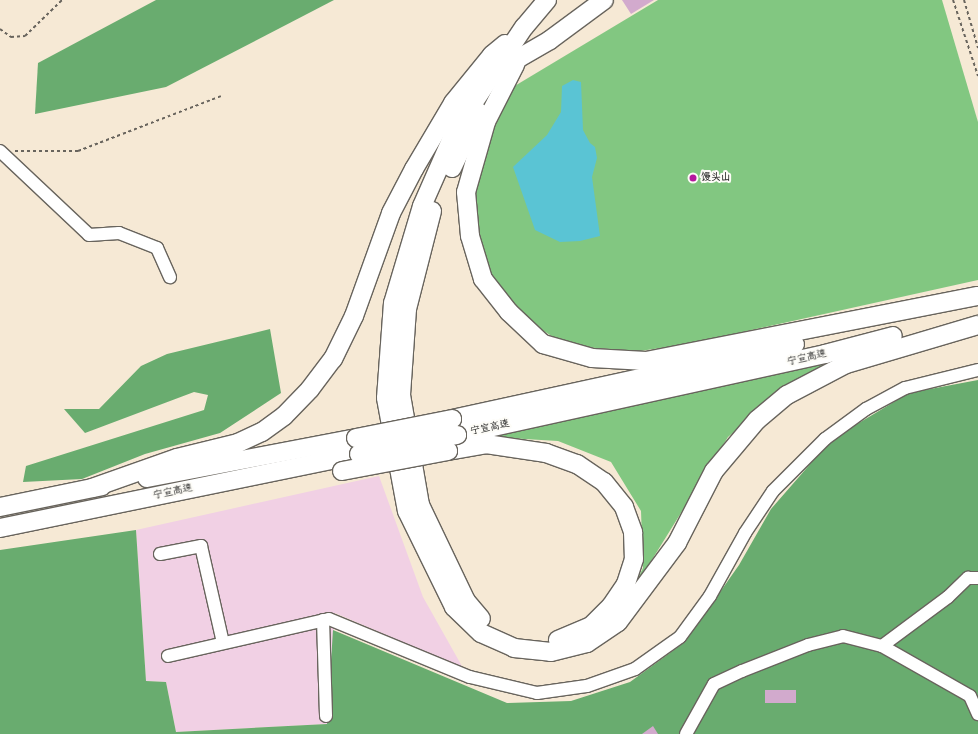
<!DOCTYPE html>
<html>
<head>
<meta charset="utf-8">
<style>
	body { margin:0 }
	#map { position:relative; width:978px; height:734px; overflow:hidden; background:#f6e9d5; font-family:"Balsamiq Sans","LXGW WenKai TC",sans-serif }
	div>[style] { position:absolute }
	.built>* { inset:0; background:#f1d0e4 }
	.green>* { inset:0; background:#82c781 }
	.forest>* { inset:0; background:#69ac6f }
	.water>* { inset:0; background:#5ac4d4 }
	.building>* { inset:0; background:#d2aacd; transform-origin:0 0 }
	.path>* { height:2px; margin-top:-1px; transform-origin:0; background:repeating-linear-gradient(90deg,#68645d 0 3px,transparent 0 6px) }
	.roads { filter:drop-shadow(1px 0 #68645d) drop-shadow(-1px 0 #68645d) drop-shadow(0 1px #68645d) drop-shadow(0 -1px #68645d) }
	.minor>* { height:12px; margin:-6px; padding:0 6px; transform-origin:6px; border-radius:6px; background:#fff }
	.highway>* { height:18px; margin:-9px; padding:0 9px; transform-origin:9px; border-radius:9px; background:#fff }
	.bridges { filter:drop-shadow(1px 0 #68645d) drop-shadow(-1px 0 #68645d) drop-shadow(0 1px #68645d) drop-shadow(0 -1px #68645d) }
	.highway-bridge>* { height:18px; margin:-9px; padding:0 9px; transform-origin:9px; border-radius:9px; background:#fff }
	.dots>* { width:11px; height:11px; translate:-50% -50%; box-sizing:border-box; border:2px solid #fdfcf7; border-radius:50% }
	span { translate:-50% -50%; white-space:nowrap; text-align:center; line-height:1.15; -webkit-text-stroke:4px #fdfcf7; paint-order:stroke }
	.poi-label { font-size:10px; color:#1c1c1c; font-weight:700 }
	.left { translate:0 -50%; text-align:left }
	.street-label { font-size:10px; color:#1c1c1c }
</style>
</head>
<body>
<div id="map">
	<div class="built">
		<i style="clip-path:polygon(379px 476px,423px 597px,463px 668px,335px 613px,327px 724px,176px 732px,166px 682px,146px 681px,136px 530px)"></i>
	</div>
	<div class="green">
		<i style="clip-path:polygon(658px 0,942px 0,978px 122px,978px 280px,688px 344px,640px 351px,567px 346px,536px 326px,511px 304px,488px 270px,476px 234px,475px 183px,488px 137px,508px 90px)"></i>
		<i style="clip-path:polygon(832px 359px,776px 395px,728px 437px,627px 600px,643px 568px,641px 511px,611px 462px,558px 441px,492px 437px)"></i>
	</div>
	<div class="forest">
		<i style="clip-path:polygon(156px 0,334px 0,166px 87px,35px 114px,38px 63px)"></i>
		<i style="clip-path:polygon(270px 329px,281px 393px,220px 433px,145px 454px,82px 479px,23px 482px,26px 466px,204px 410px,208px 395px,194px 392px,85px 433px,64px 409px,99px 409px,141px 366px,167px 354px)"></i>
		<i style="clip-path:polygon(978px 380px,978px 734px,0 734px,0 550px,136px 530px,146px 681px,166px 682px,176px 732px,327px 724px,333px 630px,507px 703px,571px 701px,630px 682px,685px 642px,739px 565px,771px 509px,832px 439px,909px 393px)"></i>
	</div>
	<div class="water">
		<i style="clip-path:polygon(573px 80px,581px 82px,583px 130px,590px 143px,595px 147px,597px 158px,592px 177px,600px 236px,580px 241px,560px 242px,535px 230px,513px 167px,547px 135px,561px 112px,562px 86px)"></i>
	</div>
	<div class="building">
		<i style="clip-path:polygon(622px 0,654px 0,631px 14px)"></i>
		<i style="left:796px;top:690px;width:13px;height:31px;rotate:90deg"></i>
		<i style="clip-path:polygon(653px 726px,658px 734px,642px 734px)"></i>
	</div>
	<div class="path">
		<i style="left:953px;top:0;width:80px;rotate:71.8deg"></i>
		<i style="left:964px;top:0;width:50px;rotate:73.7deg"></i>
		<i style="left:0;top:29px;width:14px;rotate:36deg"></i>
		<i style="left:11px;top:37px;width:14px;rotate:-4deg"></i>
		<i style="left:25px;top:36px;width:52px;rotate:-44.2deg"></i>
		<i style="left:15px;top:151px;width:63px"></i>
		<i style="left:78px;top:151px;width:153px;rotate:-21deg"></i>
	</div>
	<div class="roads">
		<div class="minor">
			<i style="left:0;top:151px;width:122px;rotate:43.3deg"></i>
			<i style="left:89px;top:235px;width:30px;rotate:-4deg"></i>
			<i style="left:119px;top:233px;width:41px;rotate:21.5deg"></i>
			<i style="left:157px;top:248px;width:32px;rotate:66deg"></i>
			<i style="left:160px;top:554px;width:42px;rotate:-11deg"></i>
			<i style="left:201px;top:546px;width:99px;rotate:77.2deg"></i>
			<i style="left:323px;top:620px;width:96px;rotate:88.2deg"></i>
			<i style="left:882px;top:646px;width:82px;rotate:-36.6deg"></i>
			<i style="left:948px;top:597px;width:28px;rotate:-44deg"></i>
			<i style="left:968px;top:578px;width:10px"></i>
			<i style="left:168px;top:656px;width:165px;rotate:-12.9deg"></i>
			<i style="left:329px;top:619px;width:152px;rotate:22.4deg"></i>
			<i style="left:470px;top:677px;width:69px;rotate:13.4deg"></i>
			<i style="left:537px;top:693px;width:50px;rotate:-8deg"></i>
			<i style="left:587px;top:686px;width:51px;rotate:-19.5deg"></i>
			<i style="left:635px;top:669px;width:55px;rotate:-35.4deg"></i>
			<i style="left:680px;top:637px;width:51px;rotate:-53.8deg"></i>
			<i style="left:710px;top:596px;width:72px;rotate:-60.9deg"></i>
			<i style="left:745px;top:533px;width:50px;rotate:-56.3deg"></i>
			<i style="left:773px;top:491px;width:74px;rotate:-45deg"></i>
			<i style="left:825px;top:439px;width:51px;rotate:-36.2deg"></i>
			<i style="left:866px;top:409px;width:44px;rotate:-28.3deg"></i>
			<i style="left:905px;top:388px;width:75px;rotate:-13.9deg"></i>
			<i style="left:686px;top:734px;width:57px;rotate:-60.8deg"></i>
			<i style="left:714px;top:684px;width:31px;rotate:-25deg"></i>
			<i style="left:742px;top:671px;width:71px;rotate:-21.5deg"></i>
			<i style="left:808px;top:645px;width:36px;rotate:-14deg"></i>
			<i style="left:843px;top:636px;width:40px;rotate:14.4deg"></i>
			<i style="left:882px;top:646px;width:101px;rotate:29.6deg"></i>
			<i style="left:970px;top:696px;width:20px;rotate:66deg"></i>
		</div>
		<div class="highway">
			<i style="left:547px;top:0;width:35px;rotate:130deg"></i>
			<i style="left:524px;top:27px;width:123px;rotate:123.7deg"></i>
			<i style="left:456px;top:129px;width:84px;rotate:113.8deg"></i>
			<i style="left:422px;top:206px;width:101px;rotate:106.6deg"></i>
			<i style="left:393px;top:303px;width:95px;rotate:94.2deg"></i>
			<i style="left:386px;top:398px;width:115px;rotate:79.5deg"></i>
			<i style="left:407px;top:511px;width:107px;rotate:63.9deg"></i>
			<i style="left:454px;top:607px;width:37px;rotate:44deg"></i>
			<i style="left:481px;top:633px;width:36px;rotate:24deg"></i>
			<i style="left:514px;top:648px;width:37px;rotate:6deg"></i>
			<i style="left:551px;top:652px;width:37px;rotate:-14deg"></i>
			<i style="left:587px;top:643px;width:37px;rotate:-34deg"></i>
			<i style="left:618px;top:622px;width:99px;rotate:-53.2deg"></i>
			<i style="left:677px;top:543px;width:81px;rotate:-62.8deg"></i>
			<i style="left:714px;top:471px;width:67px;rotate:-49.9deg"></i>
			<i style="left:757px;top:420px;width:39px;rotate:-40deg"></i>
			<i style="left:787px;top:395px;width:67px;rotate:-27.7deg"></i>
			<i style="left:846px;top:364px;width:138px;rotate:-16.5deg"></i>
			<i style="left:515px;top:65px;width:64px;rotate:117deg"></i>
			<i style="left:486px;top:122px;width:73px;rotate:105.9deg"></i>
			<i style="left:466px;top:192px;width:44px;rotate:84.8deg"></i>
			<i style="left:470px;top:236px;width:45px;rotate:73.2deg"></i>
			<i style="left:483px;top:279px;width:42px;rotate:51.8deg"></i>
			<i style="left:509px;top:312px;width:47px;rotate:43.3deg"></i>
			<i style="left:543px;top:344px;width:51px;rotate:15.9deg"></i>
			<i style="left:592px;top:358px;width:54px;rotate:3.2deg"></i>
			<i style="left:646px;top:361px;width:338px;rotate:-11.1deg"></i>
			<i style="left:505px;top:74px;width:21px;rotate:-49deg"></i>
			<i style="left:519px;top:58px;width:36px;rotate:-30deg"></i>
			<i style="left:550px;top:40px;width:67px;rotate:-36.5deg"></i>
			<i style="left:452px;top:168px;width:62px;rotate:-64.3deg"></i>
			<i style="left:432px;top:211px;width:101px;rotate:104.3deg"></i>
			<i style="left:407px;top:309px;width:86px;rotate:94deg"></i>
			<i style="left:401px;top:395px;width:112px;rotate:80.2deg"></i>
			<i style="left:420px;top:505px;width:106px;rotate:64.4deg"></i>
			<i style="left:466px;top:601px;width:23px;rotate:50deg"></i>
			<i style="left:452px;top:419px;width:351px;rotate:-12.3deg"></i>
			<i style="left:457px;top:435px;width:377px;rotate:-12.4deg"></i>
			<i style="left:825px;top:354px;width:70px;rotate:-14.8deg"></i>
			<i style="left:448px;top:451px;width:39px;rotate:-10deg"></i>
			<i style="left:486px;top:444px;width:61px;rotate:8.5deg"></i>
			<i style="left:546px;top:453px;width:33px;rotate:20deg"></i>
			<i style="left:577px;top:464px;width:32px;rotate:34deg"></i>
			<i style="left:604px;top:482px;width:32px;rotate:51deg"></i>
			<i style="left:624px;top:507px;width:27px;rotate:70deg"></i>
			<i style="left:633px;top:532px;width:27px;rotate:88deg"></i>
			<i style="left:634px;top:559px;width:26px;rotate:108deg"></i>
			<i style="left:626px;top:584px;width:27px;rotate:124deg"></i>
			<i style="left:611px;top:606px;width:28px;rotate:135deg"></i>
			<i style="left:591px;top:626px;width:36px;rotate:157deg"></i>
			<i style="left:147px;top:478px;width:213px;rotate:-10.8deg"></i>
			<i style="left:92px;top:488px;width:90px;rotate:-19.4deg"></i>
			<i style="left:177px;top:458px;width:63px;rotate:-13.8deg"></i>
			<i style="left:238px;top:443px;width:26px;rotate:-25deg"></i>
			<i style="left:262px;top:432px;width:27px;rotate:-36deg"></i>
			<i style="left:284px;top:416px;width:37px;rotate:-46deg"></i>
			<i style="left:310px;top:389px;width:38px;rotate:-53deg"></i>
			<i style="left:333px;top:359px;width:48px;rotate:-64deg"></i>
			<i style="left:354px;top:316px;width:109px;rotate:-70.2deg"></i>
			<i style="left:391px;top:213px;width:50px;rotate:-62.4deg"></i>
			<i style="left:414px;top:169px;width:77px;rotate:-59.4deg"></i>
			<i style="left:453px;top:103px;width:62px;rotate:-50.9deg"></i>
			<i style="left:492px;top:55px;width:17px;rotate:-40deg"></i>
			<i style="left:0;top:507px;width:104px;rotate:-11.6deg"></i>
			<i style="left:0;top:528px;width:367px;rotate:-11.6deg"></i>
		</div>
	</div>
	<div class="bridges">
		<div class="highway-bridge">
			<i style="left:356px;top:438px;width:98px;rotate:-11.2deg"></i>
			<i style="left:359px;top:454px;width:100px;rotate:-11deg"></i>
			<i style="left:342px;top:471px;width:108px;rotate:-10.7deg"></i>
		</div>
	</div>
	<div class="dots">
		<i style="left:693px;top:178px;background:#b5179e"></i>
	</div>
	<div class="poi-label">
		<span class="left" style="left:701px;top:178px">馒头山</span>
	</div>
	<div class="street-label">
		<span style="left:807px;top:358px;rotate:-13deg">宁宣高速</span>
		<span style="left:490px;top:428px;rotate:-12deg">宁宣高速</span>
		<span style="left:173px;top:492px;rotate:-12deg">宁宣高速</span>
	</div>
</div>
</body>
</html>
